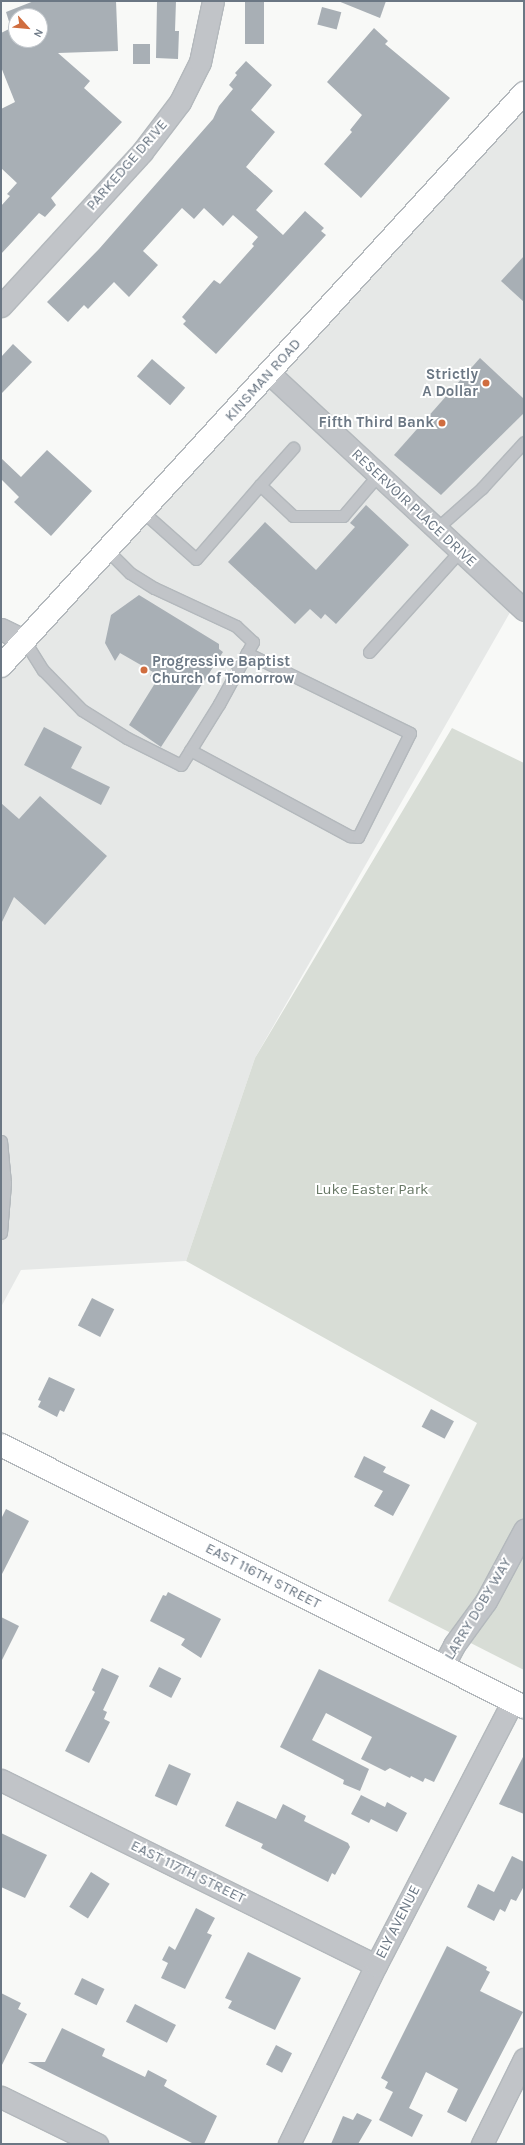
<!DOCTYPE html>
<html>
<head>
<meta charset="utf-8">
<style>
	body { margin:0 }
	#map { position:relative; width:525px; height:2145px; overflow:hidden; background:#f8f9f7; font-family:Karla,sans-serif }
	div>[style] { position:absolute }
	.built>* { inset:0; background:#e6e8e7 }
	.green>* { inset:0; background:#d8ddd6 }
	.building>* { inset:0; background:#a8afb5; transform-origin:0 0 }
	.roads { filter:drop-shadow(1px 0 #b3b8bc) drop-shadow(-1px 0 #b3b8bc) drop-shadow(0 1px #b3b8bc) drop-shadow(0 -1px #b3b8bc) }
	.lane>* { height:11px; margin:-5.5px; padding:0 5.5px; transform-origin:5.5px; border-radius:5.5px; background:#c1c4c8 }
	.street>* { height:21px; margin:-10.5px; padding:0 10.5px; transform-origin:10.5px; border-radius:10.5px; background:#c1c4c8 }
	.secondary>* { height:22px; margin:-11px; padding:0 11px; transform-origin:11px; border-radius:11px; background:#fff }
	.primary>* { height:22px; margin:-11px; padding:0 11px; transform-origin:11px; border-radius:11px; background:#fff }
	.dots>* { width:11px; height:11px; translate:-50% -50%; box-sizing:border-box; border:2px solid #fff; border-radius:50% }
	span { translate:-50% -50%; white-space:nowrap; text-align:center; line-height:1.15; -webkit-text-stroke:4px #fff; paint-order:stroke }
	.street-label { font-size:15px; color:#6b7784 }
	.poi-label { font-size:15px; color:#6b7784; font-weight:700 }
	.right { translate:-100% -50%; text-align:right }
	.left { translate:0 -50%; text-align:left }
	.park-label { font-size:15px; color:#677765 }
	.frame { position:absolute; inset:0; border:2px solid #6b7784; pointer-events:none }
	.north { position:absolute; left:8px; top:8px; width:40px; height:40px; box-sizing:border-box; background:#fff; border:1px solid #c4c9ce; border-radius:50%; rotate:117deg; font-size:11px; font-weight:700; line-height:16px; text-align:center; color:#6b7784 }
	.north::after { content:''; display:block; margin:auto; width:14px; height:18px; background:#d06d3f; clip-path:polygon(50% 0,100% 100%,50% 72%,0 100%) }
</style>
</head>
<body>
<div id="map">
	<div class="built">
		<i style="clip-path:polygon(524px 93px,524px 593px,516px 602px,255px 1058px,186px 1261px,21px 1270px,1px 1307px,1px 666px)"></i>
	</div>
	<div class="green">
		<i style="clip-path:polygon(452px 728px,524px 763px,524px 1670px,388px 1601px,477px 1423px,186px 1261px,255px 1058px)"></i>
	</div>
	<div class="building">
		<i style="clip-path:polygon(evenodd,34px 1px,116px 1px,118px 51px,58px 53px,90px 81px,84px 88px,122px 122px,51px 198px,56px 205px,45px 217px,39px 213px,1px 254px,1px 206px,10px 196px,7px 194px,17px 183px,1px 168px,1px 109px,15px 102px,1px 67px,1px 33px,11px 28px,6px 12px,34px 1px,16px 16px,40px 16px,40px 40px,16px 40px,16px 16px)"></i>
		<i style="clip-path:polygon(157px 1px,176px 1px,175px 31px,179px 31px,178px 59px,156px 58px)"></i>
		<i style="left:245px;top:1px;width:19px;height:43px"></i>
		<i style="clip-path:polygon(338px 1px,386px 1px,380px 18px)"></i>
		<i style="left:322px;top:7px;width:20px;height:18px;rotate:15deg"></i>
		<i style="clip-path:polygon(374px 28px,388px 41px,385px 44px,450px 98px,361px 198px,324px 164px,352px 132px,350px 130px,362px 115px,327px 82px)"></i>
		<i style="left:133px;top:44px;width:17px;height:20px"></i>
		<i style="clip-path:polygon(246px 61px,272px 85px,251px 110px,275px 132px,246px 167px,273px 191px,256px 210px,283px 235px,305px 211px,324px 228px,321px 231px,326px 235px,216px 354px,183px 324px,186px 321px,182px 317px,214px 280px,220px 284px,254px 246px,252px 244px,258px 237px,233px 215px,223px 226px,204px 208px,194px 219px,182px 208px,143px 251px,158px 265px,129px 297px,114px 282px,88px 309px,84px 305px,68px 322px,47px 302px,99px 249px,213px 119px,219px 106px,233px 89px,229px 85px,237px 75px,235px 73px)"></i>
		<i style="clip-path:polygon(524px 256px,524px 302px,501px 281px)"></i>
		<i style="clip-path:polygon(13px 344px,32px 362px,1px 394px,1px 357px)"></i>
		<i style="clip-path:polygon(480px 358px,524px 399px,524px 413px,441px 495px,394px 455px)"></i>
		<i style="left:152px;top:359px;width:44px;height:23px;rotate:41deg"></i>
		<i style="clip-path:polygon(47px 450px,92px 491px,51px 536px,14px 502px,19px 497px,1px 479px,1px 458px,21px 477px)"></i>
		<i style="clip-path:polygon(366px 505px,409px 545px,336px 624px,325px 614px,321px 619px,310px 609px,295px 624px,228px 562px,265px 522px,316px 570px,355px 527px,350px 523px)"></i>
		<i style="clip-path:polygon(139px 595px,219px 644px,219px 649px,223px 652px,161px 747px,129px 725px,157px 680px,150px 676px,153px 672px,120px 653px,115px 661px,105px 643px,111px 615px)"></i>
		<i style="clip-path:polygon(44px 727px,82px 747px,71px 768px,110px 787px,101px 805px,24px 765px)"></i>
		<i style="clip-path:polygon(40px 796px,107px 856px,45px 925px,14px 897px,1px 924px,1px 803px,19px 819px)"></i>
		<i style="left:92px;top:1298px;width:25px;height:31px;rotate:27deg"></i>
		<i style="clip-path:polygon(49px 1377px,75px 1389px,64px 1412px,60px 1410px,57px 1417px,38px 1407px,41px 1401px,38px 1400px)"></i>
		<i style="left:431px;top:1409px;width:26px;height:20px;rotate:28deg"></i>
		<i style="clip-path:polygon(364px 1456px,386px 1467px,383px 1472px,410px 1485px,393px 1516px,374px 1506px,383px 1491px,354px 1477px)"></i>
		<i style="clip-path:polygon(6px 1509px,29px 1521px,1px 1576px,1px 1519px)"></i>
		<i style="clip-path:polygon(168px 1592px,221px 1619px,201px 1658px,181px 1645px,185px 1639px,150px 1621px,163px 1595px,166px 1596px)"></i>
		<i style="clip-path:polygon(1px 1617px,19px 1626px,1px 1662px)"></i>
		<i style="left:159px;top:1667px;width:25px;height:22px;rotate:27deg"></i>
		<i style="clip-path:polygon(102px 1668px,119px 1676px,103px 1710px,107px 1712px,104px 1719px,110px 1722px,89px 1763px,65px 1751px,95px 1692px,92px 1690px)"></i>
		<i style="clip-path:polygon(319px 1669px,457px 1736px,434px 1782px,425px 1778px,423px 1782px,411px 1776px,410px 1778px,390px 1768px,385px 1771px,361px 1759px,372px 1737px,326px 1713px,312px 1740px,369px 1769px,360px 1791px,343px 1784px,344px 1780px,280px 1747px)"></i>
		<i style="clip-path:polygon(524px 1755px,524px 1814px,499px 1804px)"></i>
		<i style="left:169px;top:1764px;width:24px;height:35px;rotate:24deg"></i>
		<i style="clip-path:polygon(361px 1795px,385px 1807px,387px 1802px,407px 1813px,397px 1832px,371px 1819px,369px 1823px,351px 1814px)"></i>
		<i style="clip-path:polygon(237px 1801px,276px 1819px,283px 1804px,306px 1816px,304px 1821px,348px 1843px,350px 1847px,335px 1875px,332px 1873px,328px 1882px,261px 1848px,263px 1844px,225px 1826px)"></i>
		<i style="clip-path:polygon(1px 1833px,47px 1855px,25px 1898px,1px 1887px)"></i>
		<i style="clip-path:polygon(512px 1856px,524px 1862px,524px 1886px,516px 1901px,511px 1899px,505px 1912px,500px 1909px,494px 1921px,467px 1907px,478px 1884px,494px 1892px)"></i>
		<i style="left:91px;top:1872px;width:22px;height:41px;rotate:32deg"></i>
		<i style="clip-path:polygon(196px 1908px,215px 1918px,207px 1933px,212px 1935px,185px 1989px,161px 1978px,168px 1963px,162px 1960px,169px 1946px,175px 1950px)"></i>
		<i style="clip-path:polygon(447px 1946px,487px 1967px,486px 1970px,490px 1972px,480px 1991px,523px 2012px,466px 2122px,447px 2112px,458px 2089px,426px 2072px,409px 2108px,423px 2115px,412px 2137px,379px 2120px,393px 2092px,385px 2088px,388px 2082px,381px 2078px)"></i>
		<i style="clip-path:polygon(248px 1952px,301px 1978px,275px 2030px,228px 2008px,232px 2001px,225px 1998px)"></i>
		<i style="left:82px;top:1978px;width:25px;height:18px;rotate:26deg"></i>
		<i style="clip-path:polygon(1px 1993px,21px 2003px,18px 2009px,27px 2014px,1px 2067px)"></i>
		<i style="left:135px;top:2004px;width:46px;height:20px;rotate:27deg"></i>
		<i style="clip-path:polygon(62px 2028px,105px 2049px,102px 2056px,145px 2077px,148px 2070px,167px 2080px,164px 2086px,217px 2116px,204px 2144px,194px 2144px,28px 2062px,45px 2062px)"></i>
		<i style="left:276px;top:2045px;width:18px;height:22px;rotate:27deg"></i>
		<i style="clip-path:polygon(357px 2113px,372px 2120px,358px 2144px,331px 2144px,343px 2116px,353px 2120px)"></i>
	</div>
	<div class="roads">
		<div class="lane">
			<i style="left:260px;top:485px;width:50px;rotate:-48.3deg"></i>
			<i style="left:142px;top:511px;width:72px;rotate:41.6deg"></i>
			<i style="left:196px;top:559px;width:98px;rotate:-49.1deg"></i>
			<i style="left:260px;top:485px;width:45px;rotate:43.2deg"></i>
			<i style="left:293px;top:516px;width:50px"></i>
			<i style="left:343px;top:516px;width:54px;rotate:-49.5deg"></i>
			<i style="left:436px;top:529px;width:62px;rotate:-41.7deg"></i>
			<i style="left:482px;top:488px;width:62px;rotate:-47.6deg"></i>
			<i style="left:24px;top:640px;width:36px;rotate:58deg"></i>
			<i style="left:43px;top:670px;width:56px;rotate:45.7deg"></i>
			<i style="left:82px;top:710px;width:53px;rotate:31.9deg"></i>
			<i style="left:127px;top:738px;width:60px;rotate:26.6deg"></i>
			<i style="left:181px;top:765px;width:72px;rotate:-58.1deg"></i>
			<i style="left:219px;top:704px;width:71px;rotate:-61.3deg"></i>
			<i style="left:253px;top:642px;width:23px;rotate:-137deg"></i>
			<i style="left:236px;top:626px;width:90px;rotate:-155.1deg"></i>
			<i style="left:154px;top:588px;width:28px;rotate:-148deg"></i>
			<i style="left:130px;top:573px;width:33px;rotate:-135deg"></i>
			<i style="left:369px;top:652px;width:136px;rotate:-48deg"></i>
			<i style="left:190px;top:750px;width:182px;rotate:28.3deg"></i>
			<i style="left:350px;top:836px;width:8px;rotate:7deg"></i>
			<i style="left:358px;top:837px;width:116px;rotate:-63.4deg"></i>
			<i style="left:410px;top:733px;width:182px;rotate:-153.9deg"></i>
			<i style="left:1px;top:1141px;width:42px;rotate:84.6deg"></i>
			<i style="left:5px;top:1183px;width:50px;rotate:94.6deg"></i>
		</div>
		<div class="street">
			<i style="left:1px;top:306px;width:209px;rotate:-47.5deg"></i>
			<i style="left:142px;top:152px;width:63px;rotate:-52.8deg"></i>
			<i style="left:180px;top:102px;width:45px;rotate:-63.4deg"></i>
			<i style="left:200px;top:62px;width:62px;rotate:-78deg"></i>
			<i style="left:269px;top:373px;width:348px;rotate:42.9deg"></i>
			<i style="left:1px;top:629px;width:25px;rotate:26deg"></i>
			<i style="left:443px;top:1666px;width:24px;rotate:-62deg"></i>
			<i style="left:454px;top:1645px;width:54px;rotate:-54deg"></i>
			<i style="left:486px;top:1601px;width:81px;rotate:-61.8deg"></i>
			<i style="left:1px;top:1780px;width:418px;rotate:26.3deg"></i>
			<i style="left:1px;top:2097px;width:107px;rotate:26.1deg"></i>
			<i style="left:289px;top:2144px;width:199px;rotate:-64.1deg"></i>
			<i style="left:376px;top:1965px;width:297px;rotate:-62.6deg"></i>
			<i style="left:482px;top:2144px;width:95px;rotate:-63.7deg"></i>
		</div>
		<div class="secondary">
			<i style="left:1px;top:1445px;width:585px;rotate:26.61deg"></i>
		</div>
		<div class="primary">
			<i style="left:1px;top:666px;width:776px;rotate:-47.61deg"></i>
		</div>
	</div>
	<div class="dots">
		<i style="left:486px;top:383px;background:#d06d3f"></i>
		<i style="left:442px;top:423px;background:#d06d3f"></i>
		<i style="left:144px;top:670px;background:#d06d3f"></i>
	</div>
	<div class="street-label">
		<span style="left:127px;top:165px;rotate:-49deg">PARKEDGE DRIVE</span>
		<span style="left:263px;top:380px;rotate:-48deg">KINSMAN ROAD</span>
		<span style="left:414px;top:508px;rotate:43deg">RESERVOIR PLACE DRIVE</span>
		<span style="left:263px;top:1576px;rotate:27deg">EAST 116TH STREET</span>
		<span style="left:478px;top:1609px;rotate:-59deg">LARRY DOBY WAY</span>
		<span style="left:188px;top:1872px;rotate:26deg">EAST 117TH STREET</span>
		<span style="left:398px;top:1922px;rotate:-63deg">ELY AVENUE</span>
	</div>
	<div class="poi-label">
		<span class="right" style="left:478px;top:383px">Strictly<br>A Dollar</span>
		<span class="right" style="left:434px;top:423px">Fifth Third Bank</span>
		<span class="left" style="left:152px;top:670px">Progressive Baptist<br>Church of Tomorrow</span>
	</div>
	<div class="park-label">
		<span style="left:372px;top:1190px">Luke Easter Park</span>
	</div>
	<div class="frame"></div>
	<div class="north">N</div>
</div>
</body>
</html>
